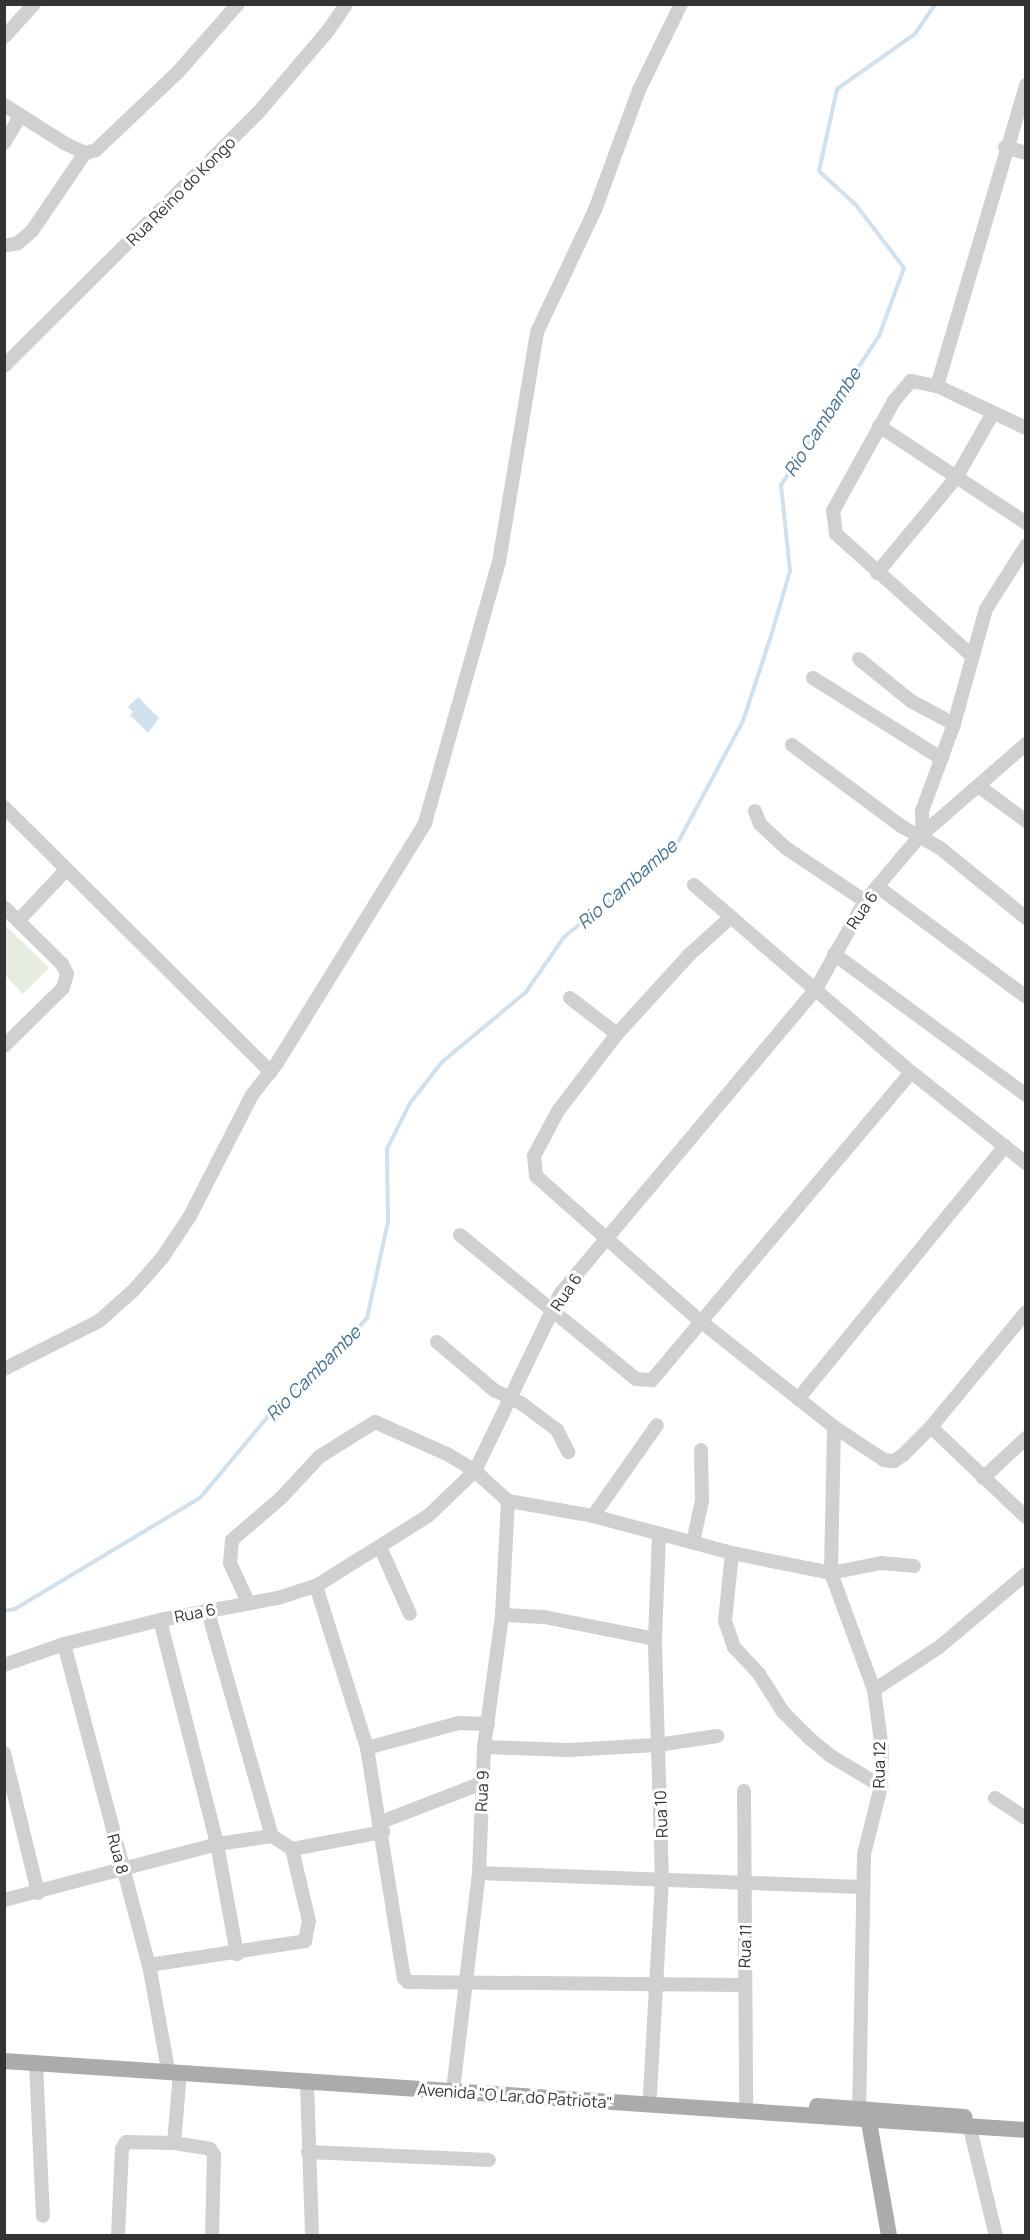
<!DOCTYPE html>
<html>
<head>
<meta charset="utf-8">
<style>
	body { margin:0 }
	#map { position:relative; width:1030px; height:2240px; overflow:hidden; background:#fff; font-family:Manrope,sans-serif }
	div>[style] { position:absolute }
	.green>* { inset:0; background:#e5ecdf }
	.water>* { inset:0; background:#cfe1ee }
	.stream>* { height:4px; margin:-2px; padding:0 2px; transform-origin:2px; border-radius:2px; background:#cfe1ee }
	.minor>* { height:14px; margin:-7px; padding:0 7px; transform-origin:7px; border-radius:7px; background:#d0d0d0 }
	.major>* { height:16px; margin:-8px; padding:0 8px; transform-origin:8px; border-radius:8px; background:#ababab }
	span { translate:-50% -50%; white-space:nowrap; text-align:center; line-height:1.15; -webkit-text-stroke:6px #fff; paint-order:stroke }
	.street-label { font-size:16px; color:#333 }
	.water-label { font-size:18px; color:#3f7297; font-style:italic }
	.frame { position:absolute; inset:0; border:6px solid #333; pointer-events:none }
</style>
</head>
<body>
<div id="map">
	<div class="green">
		<i style="clip-path:polygon(4px 924px,49px 968px,23px 994px,5px 975px)"></i>
	</div>
	<div class="water">
		<i style="clip-path:polygon(138px 697px,159px 718px,148px 733px,130px 715px,133px 712px,128px 707px)"></i>
	</div>
	<div class="stream">
		<i style="left:4px;top:1611px;width:11px;rotate:-10deg"></i>
		<i style="left:15px;top:1609px;width:216px;rotate:-31deg"></i>
		<i style="left:200px;top:1498px;width:125px;rotate:-50.2deg"></i>
		<i style="left:280px;top:1402px;width:66px;rotate:-40.7deg"></i>
		<i style="left:330px;top:1359px;width:55px;rotate:-47.9deg"></i>
		<i style="left:367px;top:1318px;width:98px;rotate:-77.7deg"></i>
		<i style="left:388px;top:1222px;width:73px;rotate:-90.8deg"></i>
		<i style="left:387px;top:1149px;width:51px;rotate:-63.4deg"></i>
		<i style="left:410px;top:1103px;width:52px;rotate:-52deg"></i>
		<i style="left:442px;top:1062px;width:109px;rotate:-39.8deg"></i>
		<i style="left:526px;top:992px;width:67px;rotate:-55.4deg"></i>
		<i style="left:564px;top:937px;width:144px;rotate:-39.1deg"></i>
		<i style="left:676px;top:846px;width:142px;rotate:-61.8deg"></i>
		<i style="left:743px;top:721px;width:89px;rotate:-71.8deg"></i>
		<i style="left:771px;top:636px;width:68px;rotate:-73.7deg"></i>
		<i style="left:790px;top:571px;width:86px;rotate:-96deg"></i>
		<i style="left:781px;top:485px;width:178px;rotate:-56.7deg"></i>
		<i style="left:879px;top:336px;width:72px;rotate:-69.8deg"></i>
		<i style="left:904px;top:268px;width:79px;rotate:-127.3deg"></i>
		<i style="left:856px;top:205px;width:50px;rotate:-137.4deg"></i>
		<i style="left:819px;top:171px;width:84px;rotate:-77.6deg"></i>
		<i style="left:837px;top:89px;width:95px;rotate:-35.2deg"></i>
		<i style="left:915px;top:34px;width:36px;rotate:-56deg"></i>
	</div>
	<div class="minor">
		<i style="left:4px;top:37px;width:45px;rotate:-47.7deg"></i>
		<i style="left:4px;top:105px;width:71px;rotate:32.3deg"></i>
		<i style="left:64px;top:143px;width:23px;rotate:25deg"></i>
		<i style="left:85px;top:153px;width:11px;rotate:-15deg"></i>
		<i style="left:96px;top:150px;width:113px;rotate:-43.6deg"></i>
		<i style="left:178px;top:72px;width:91px;rotate:-48.6deg"></i>
		<i style="left:4px;top:143px;width:31px;rotate:-59deg"></i>
		<i style="left:1005px;top:147px;width:22px;rotate:16deg"></i>
		<i style="left:4px;top:246px;width:14px;rotate:-12deg"></i>
		<i style="left:18px;top:243px;width:18px;rotate:-41deg"></i>
		<i style="left:32px;top:231px;width:94px;rotate:-55.8deg"></i>
		<i style="left:4px;top:366px;width:357px;rotate:-44.9deg"></i>
		<i style="left:257px;top:114px;width:109px;rotate:-49.5deg"></i>
		<i style="left:328px;top:31px;width:32px;rotate:-56deg"></i>
		<i style="left:937px;top:386px;width:314px;rotate:-73.5deg"></i>
		<i style="left:879px;top:426px;width:176px;rotate:33.4deg"></i>
		<i style="left:877px;top:573px;width:124px;rotate:-50.3deg"></i>
		<i style="left:956px;top:478px;width:75px;rotate:-60.4deg"></i>
		<i style="left:971px;top:655px;width:181px;rotate:-138.1deg"></i>
		<i style="left:836px;top:534px;width:23px;rotate:-97deg"></i>
		<i style="left:833px;top:511px;width:126px;rotate:-61deg"></i>
		<i style="left:894px;top:401px;width:26px;rotate:-50deg"></i>
		<i style="left:911px;top:381px;width:26px;rotate:11deg"></i>
		<i style="left:937px;top:386px;width:98px;rotate:25.3deg"></i>
		<i style="left:859px;top:659px;width:67px;rotate:38.9deg"></i>
		<i style="left:911px;top:701px;width:49px;rotate:28.1deg"></i>
		<i style="left:813px;top:678px;width:152px;rotate:32.1deg"></i>
		<i style="left:792px;top:745px;width:136px;rotate:36.6deg"></i>
		<i style="left:901px;top:826px;width:45px;rotate:29.4deg"></i>
		<i style="left:940px;top:848px;width:111px;rotate:39.1deg"></i>
		<i style="left:980px;top:787px;width:57px;rotate:36.5deg"></i>
		<i style="left:4px;top:807px;width:376px;rotate:44.8deg"></i>
		<i style="left:755px;top:811px;width:14px;rotate:69deg"></i>
		<i style="left:760px;top:824px;width:35px;rotate:43deg"></i>
		<i style="left:786px;top:848px;width:95px;rotate:33.9deg"></i>
		<i style="left:923px;top:833px;width:22px;rotate:-93deg"></i>
		<i style="left:922px;top:811px;width:93px;rotate:-69.8deg"></i>
		<i style="left:954px;top:724px;width:119px;rotate:-74.5deg"></i>
		<i style="left:986px;top:609px;width:75px;rotate:-57.6deg"></i>
		<i style="left:694px;top:885px;width:286px;rotate:40.8deg"></i>
		<i style="left:911px;top:1072px;width:147px;rotate:38.4deg"></i>
		<i style="left:878px;top:887px;width:184px;rotate:36.6deg"></i>
		<i style="left:4px;top:907px;width:81px;rotate:44.5deg"></i>
		<i style="left:62px;top:964px;width:11px;rotate:63deg"></i>
		<i style="left:67px;top:974px;width:15px;rotate:106deg"></i>
		<i style="left:63px;top:988px;width:83px;rotate:135.5deg"></i>
		<i style="left:731px;top:917px;width:57px;rotate:137.9deg"></i>
		<i style="left:689px;top:955px;width:107px;rotate:132.3deg"></i>
		<i style="left:617px;top:1034px;width:97px;rotate:127.5deg"></i>
		<i style="left:558px;top:1111px;width:51px;rotate:118.1deg"></i>
		<i style="left:534px;top:1156px;width:20px;rotate:84deg"></i>
		<i style="left:536px;top:1176px;width:217px;rotate:41.5deg"></i>
		<i style="left:699px;top:1320px;width:172px;rotate:38.4deg"></i>
		<i style="left:834px;top:1427px;width:60px;rotate:33.4deg"></i>
		<i style="left:884px;top:1460px;width:10px;rotate:6deg"></i>
		<i style="left:894px;top:1461px;width:11px;rotate:-34deg"></i>
		<i style="left:903px;top:1455px;width:40px;rotate:-45deg"></i>
		<i style="left:931px;top:1427px;width:149px;rotate:-50.4deg"></i>
		<i style="left:18px;top:921px;width:70px;rotate:-46.7deg"></i>
		<i style="left:834px;top:954px;width:238px;rotate:36.3deg"></i>
		<i style="left:570px;top:998px;width:59px;rotate:37.5deg"></i>
		<i style="left:460px;top:1235px;width:227px;rotate:39.3deg"></i>
		<i style="left:636px;top:1379px;width:16px;rotate:4deg"></i>
		<i style="left:652px;top:1380px;width:402px;rotate:-49.9deg"></i>
		<i style="left:437px;top:1342px;width:75px;rotate:40.1deg"></i>
		<i style="left:494px;top:1390px;width:30px;rotate:26deg"></i>
		<i style="left:521px;top:1403px;width:45px;rotate:36.9deg"></i>
		<i style="left:557px;top:1430px;width:25px;rotate:63deg"></i>
		<i style="left:4px;top:1369px;width:106px;rotate:-26.8deg"></i>
		<i style="left:99px;top:1321px;width:47px;rotate:-41.5deg"></i>
		<i style="left:134px;top:1290px;width:43px;rotate:-48.8deg"></i>
		<i style="left:162px;top:1258px;width:50px;rotate:-56.3deg"></i>
		<i style="left:190px;top:1216px;width:136px;rotate:-62.9deg"></i>
		<i style="left:252px;top:1095px;width:41px;rotate:-52deg"></i>
		<i style="left:277px;top:1063px;width:282px;rotate:-58.3deg"></i>
		<i style="left:425px;top:823px;width:271px;rotate:-74.2deg"></i>
		<i style="left:499px;top:562px;width:233px;rotate:-80.6deg"></i>
		<i style="left:537px;top:332px;width:135px;rotate:-64.6deg"></i>
		<i style="left:595px;top:210px;width:128px;rotate:-69.9deg"></i>
		<i style="left:639px;top:90px;width:96px;rotate:-64deg"></i>
		<i style="left:798px;top:1399px;width:327px;rotate:-50.7deg"></i>
		<i style="left:834px;top:1427px;width:146px;rotate:91.2deg"></i>
		<i style="left:831px;top:1573px;width:125px;rotate:69.8deg"></i>
		<i style="left:874px;top:1690px;width:60px;rotate:82.3deg"></i>
		<i style="left:882px;top:1749px;width:37px;rotate:92deg"></i>
		<i style="left:881px;top:1786px;width:70px;rotate:104deg"></i>
		<i style="left:864px;top:1854px;width:255px;rotate:91.1deg"></i>
		<i style="left:931px;top:1427px;width:131px;rotate:43.5deg"></i>
		<i style="left:983px;top:1478px;width:59px;rotate:-42.9deg"></i>
		<i style="left:593px;top:1516px;width:111px;rotate:-54.9deg"></i>
		<i style="left:693px;top:1542px;width:42px;rotate:-77.6deg"></i>
		<i style="left:702px;top:1501px;width:51px;rotate:-91.1deg"></i>
		<i style="left:380px;top:1547px;width:73px;rotate:65.9deg"></i>
		<i style="left:732px;top:1553px;width:68px;rotate:95.9deg"></i>
		<i style="left:725px;top:1621px;width:28px;rotate:71deg"></i>
		<i style="left:734px;top:1647px;width:37px;rotate:47deg"></i>
		<i style="left:759px;top:1674px;width:45px;rotate:57.7deg"></i>
		<i style="left:783px;top:1712px;width:37px;rotate:45deg"></i>
		<i style="left:809px;top:1738px;width:26px;rotate:40deg"></i>
		<i style="left:829px;top:1755px;width:61px;rotate:30.8deg"></i>
		<i style="left:316px;top:1586px;width:170px;rotate:72.5deg"></i>
		<i style="left:367px;top:1748px;width:233px;rotate:80.9deg"></i>
		<i style="left:404px;top:1978px;width:6px;rotate:45deg"></i>
		<i style="left:408px;top:1982px;width:335px;rotate:0.5deg"></i>
		<i style="left:248px;top:1602px;width:43px;rotate:-114.8deg"></i>
		<i style="left:230px;top:1563px;width:23px;rotate:-85deg"></i>
		<i style="left:232px;top:1540px;width:65px;rotate:-40.6deg"></i>
		<i style="left:281px;top:1498px;width:56px;rotate:-47.2deg"></i>
		<i style="left:319px;top:1457px;width:66px;rotate:-32deg"></i>
		<i style="left:375px;top:1422px;width:79px;rotate:24deg"></i>
		<i style="left:447px;top:1454px;width:33px;rotate:31deg"></i>
		<i style="left:475px;top:1471px;width:45px;rotate:42.3deg"></i>
		<i style="left:508px;top:1501px;width:86px;rotate:10deg"></i>
		<i style="left:593px;top:1516px;width:144px;rotate:14.9deg"></i>
		<i style="left:732px;top:1553px;width:101px;rotate:11.4deg"></i>
		<i style="left:831px;top:1573px;width:51px;rotate:-11.3deg"></i>
		<i style="left:881px;top:1563px;width:33px;rotate:5deg"></i>
		<i style="left:208px;top:1612px;width:233px;rotate:74.1deg"></i>
		<i style="left:272px;top:1836px;width:24px;rotate:33deg"></i>
		<i style="left:292px;top:1849px;width:93px;rotate:-10.6deg"></i>
		<i style="left:502px;top:1615px;width:42px;rotate:2.7deg"></i>
		<i style="left:544px;top:1617px;width:113px;rotate:11.2deg"></i>
		<i style="left:160px;top:1620px;width:231px;rotate:75.7deg"></i>
		<i style="left:217px;top:1844px;width:112px;rotate:79.7deg"></i>
		<i style="left:64px;top:1644px;width:332px;rotate:75.2deg"></i>
		<i style="left:149px;top:1965px;width:101px;rotate:79.7deg"></i>
		<i style="left:4px;top:1665px;width:64px;rotate:-19.3deg"></i>
		<i style="left:64px;top:1644px;width:99px;rotate:-14deg"></i>
		<i style="left:160px;top:1620px;width:120px;rotate:-10.6deg"></i>
		<i style="left:278px;top:1598px;width:40px;rotate:-18deg"></i>
		<i style="left:316px;top:1586px;width:132px;rotate:-32deg"></i>
		<i style="left:428px;top:1516px;width:65px;rotate:-43.8deg"></i>
		<i style="left:475px;top:1471px;width:196px;rotate:-64.3deg"></i>
		<i style="left:560px;top:1294px;width:398px;rotate:-50deg"></i>
		<i style="left:816px;top:989px;width:101px;rotate:-60.9deg"></i>
		<i style="left:865px;top:901px;width:84px;rotate:-49.8deg"></i>
		<i style="left:919px;top:837px;width:142px;rotate:-41deg"></i>
		<i style="left:874px;top:1690px;width:77px;rotate:-33.3deg"></i>
		<i style="left:938px;top:1648px;width:115px;rotate:-40.1deg"></i>
		<i style="left:484px;top:1747px;width:84px;rotate:2deg"></i>
		<i style="left:568px;top:1750px;width:89px;rotate:-3.2deg"></i>
		<i style="left:657px;top:1745px;width:61px;rotate:-8.5deg"></i>
		<i style="left:367px;top:1748px;width:95px;rotate:-15.2deg"></i>
		<i style="left:459px;top:1723px;width:29px;rotate:2deg"></i>
		<i style="left:4px;top:1753px;width:144px;rotate:76.3deg"></i>
		<i style="left:744px;top:1791px;width:310px;rotate:89.6deg"></i>
		<i style="left:995px;top:1798px;width:37px;rotate:33deg"></i>
		<i style="left:381px;top:1822px;width:108px;rotate:-21.1deg"></i>
		<i style="left:479px;top:1873px;width:383px;rotate:2.1deg"></i>
		<i style="left:4px;top:1900px;width:220px;rotate:-14.7deg"></i>
		<i style="left:217px;top:1844px;width:56px;rotate:-8.3deg"></i>
		<i style="left:149px;top:1965px;width:158px;rotate:-8.7deg"></i>
		<i style="left:305px;top:1941px;width:20px;rotate:-79deg"></i>
		<i style="left:309px;top:1921px;width:74px;rotate:-103.3deg"></i>
		<i style="left:36px;top:2063px;width:153px;rotate:87.4deg"></i>
		<i style="left:454px;top:2082px;width:210px;rotate:-83.2deg"></i>
		<i style="left:479px;top:1873px;width:126px;rotate:-87.7deg"></i>
		<i style="left:484px;top:1747px;width:133px;rotate:-82.2deg"></i>
		<i style="left:502px;top:1615px;width:114px;rotate:-87deg"></i>
		<i style="left:307px;top:2083px;width:153px;rotate:88.1deg"></i>
		<i style="left:650px;top:2094px;width:212px;rotate:-86.8deg"></i>
		<i style="left:662px;top:1882px;width:243px;rotate:-91.7deg"></i>
		<i style="left:655px;top:1639px;width:105px;rotate:-87.8deg"></i>
		<i style="left:970px;top:2128px;width:111px;rotate:76.5deg"></i>
		<i style="left:174px;top:2143px;width:70px;rotate:-85.1deg"></i>
		<i style="left:308px;top:2152px;width:181px;rotate:2.5deg"></i>
		<i style="left:118px;top:2236px;width:87px;rotate:-87.4deg"></i>
		<i style="left:122px;top:2149px;width:8px;rotate:-60deg"></i>
		<i style="left:126px;top:2142px;width:48px;rotate:1.2deg"></i>
		<i style="left:174px;top:2143px;width:36px;rotate:9deg"></i>
		<i style="left:210px;top:2149px;width:7px;rotate:56deg"></i>
		<i style="left:214px;top:2155px;width:81px;rotate:91.4deg"></i>
	</div>
	<div class="major">
		<i style="left:4px;top:2061px;width:1024px;rotate:3.86deg"></i>
		<i style="left:817px;top:2106px;width:148px;rotate:4.3deg"></i>
		<i style="left:869px;top:2122px;width:116px;rotate:80deg"></i>
	</div>
	<div class="street-label">
		<span style="left:181px;top:191px;rotate:-45deg">Rua Reino do Kongo</span>
		<span style="left:862px;top:910px;rotate:-56deg">Rua 6</span>
		<span style="left:566px;top:1292px;rotate:-56deg">Rua 6</span>
		<span style="left:195px;top:1613px;rotate:-11deg">Rua 6</span>
		<span style="left:879px;top:1765px;rotate:-89deg">Rua 12</span>
		<span style="left:482px;top:1791px;rotate:-87deg">Rua 9</span>
		<span style="left:661px;top:1814px;rotate:-92deg">Rua 10</span>
		<span style="left:118px;top:1854px;rotate:75deg">Rua 8</span>
		<span style="left:745px;top:1946px;rotate:-88deg">Rua 11</span>
		<span style="left:515px;top:2096px;rotate:4deg">Avenida "O Lar do Patriota"</span>
	</div>
	<div class="water-label">
		<span style="left:822px;top:422px;rotate:-57deg">Rio Cambambe</span>
		<span style="left:627px;top:884px;rotate:-41deg">Rio Cambambe</span>
		<span style="left:313px;top:1373px;rotate:-45deg">Rio Cambambe</span>
	</div>
	<div class="frame"></div>
</div>
</body>
</html>
